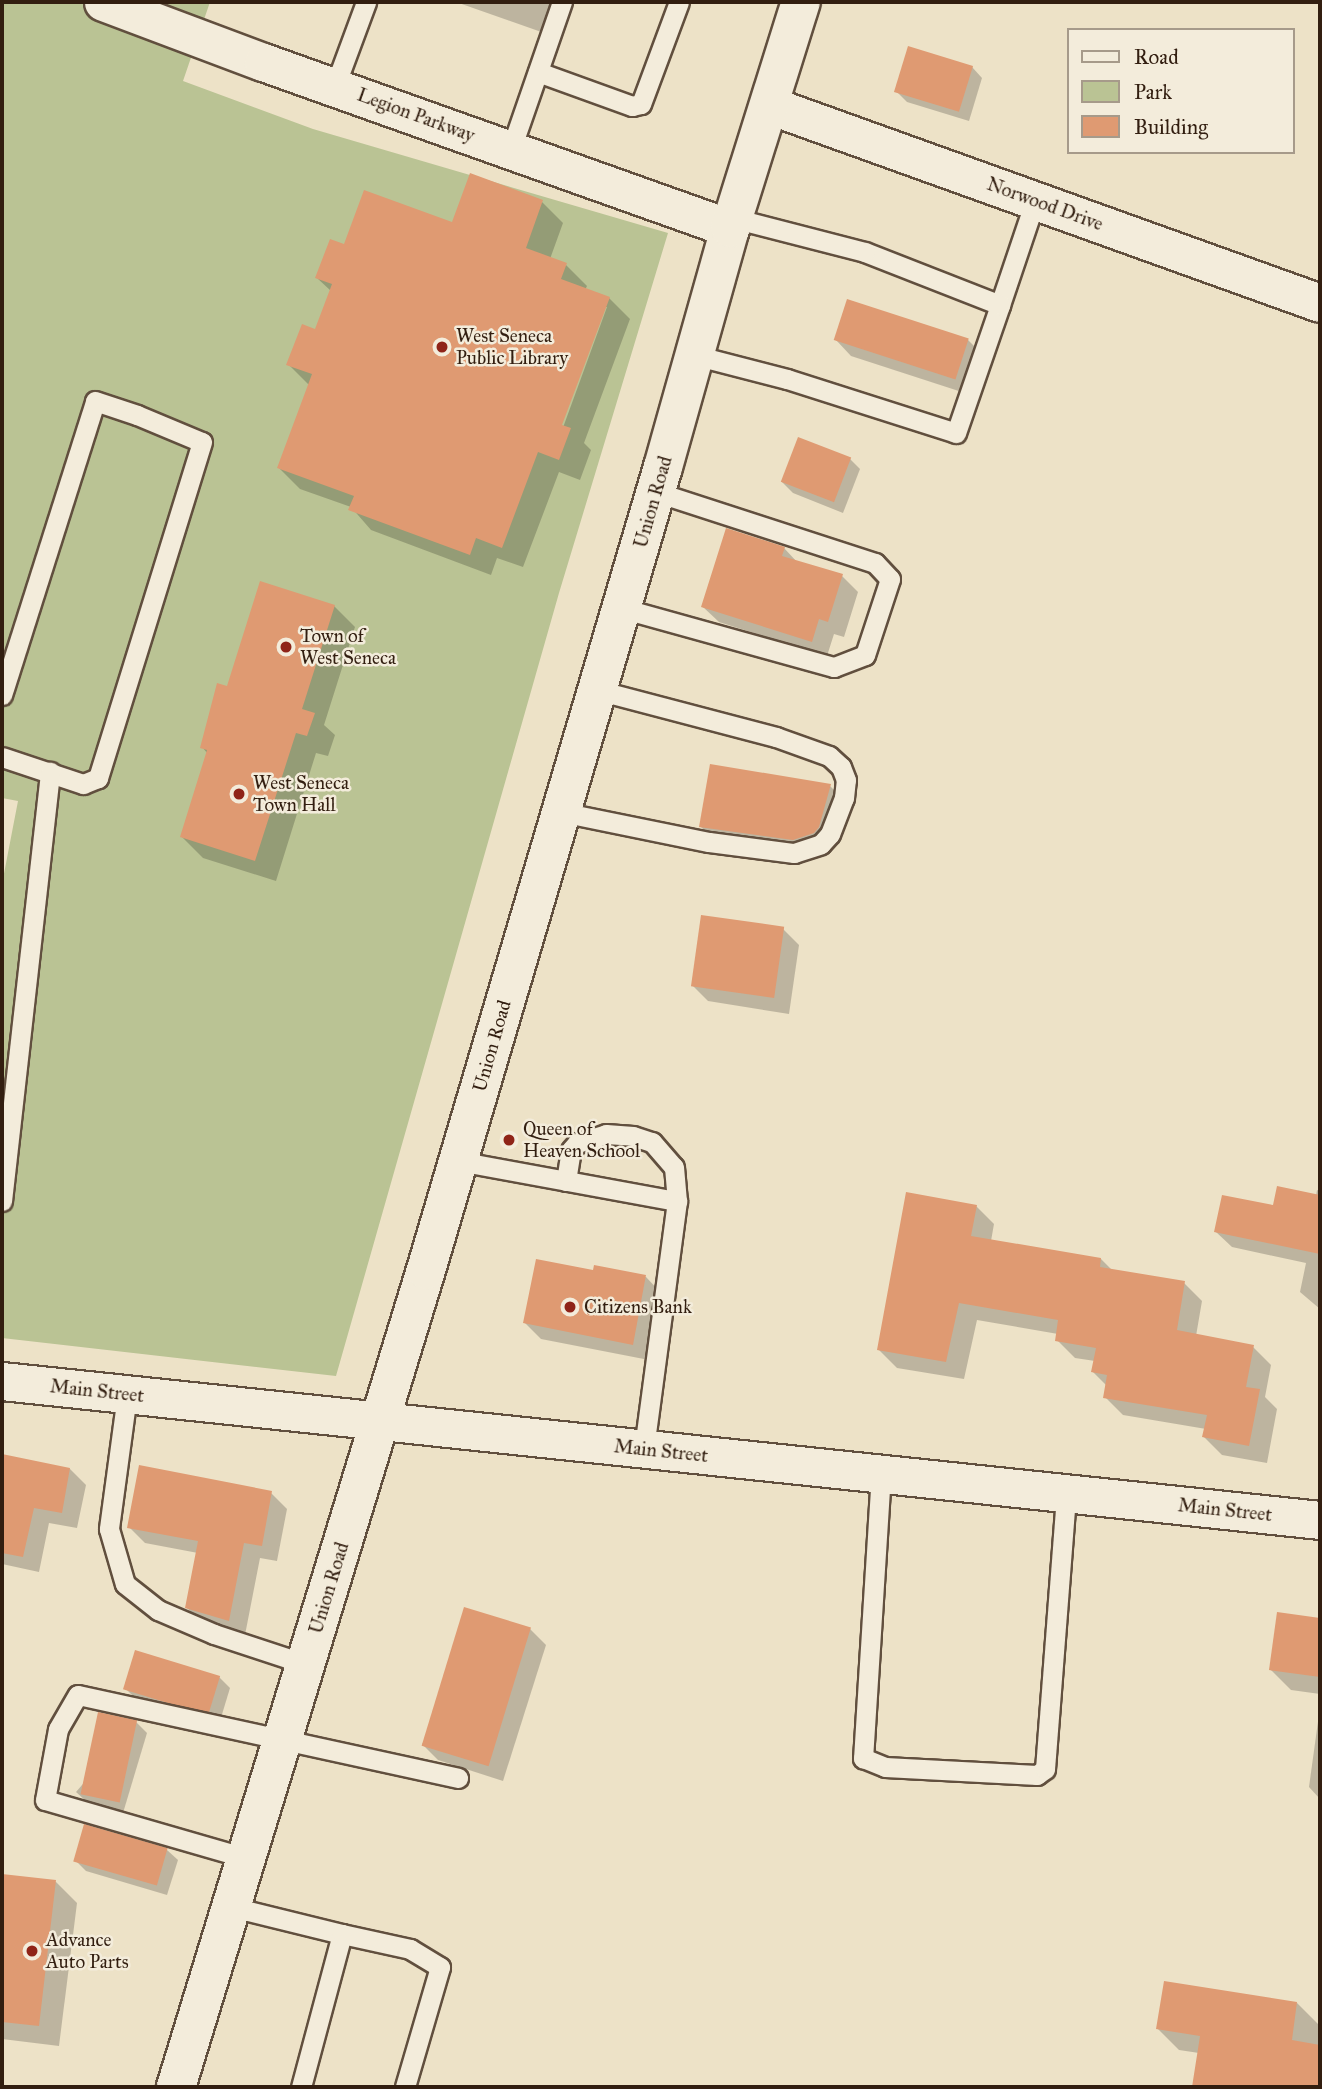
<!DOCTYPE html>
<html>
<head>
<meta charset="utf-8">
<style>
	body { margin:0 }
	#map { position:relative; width:1322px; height:2089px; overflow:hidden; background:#ede2c7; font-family:"IM FELL Great Primer",serif }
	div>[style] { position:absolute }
	.green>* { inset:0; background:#bac394 }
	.shadow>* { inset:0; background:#0003 }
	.building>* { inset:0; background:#df9a72; transform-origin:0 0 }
	.roads { filter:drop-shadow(2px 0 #614f3e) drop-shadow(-2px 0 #614f3e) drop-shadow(0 2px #614f3e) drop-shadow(0 -2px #614f3e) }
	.service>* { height:19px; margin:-9.5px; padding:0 9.5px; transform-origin:9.5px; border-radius:9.5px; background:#f3ecdb }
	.minor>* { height:37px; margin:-18.5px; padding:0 18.5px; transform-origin:18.5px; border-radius:18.5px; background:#f3ecdb }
	.secondary>* { height:38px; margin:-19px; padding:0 19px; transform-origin:19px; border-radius:19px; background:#f3ecdb }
	.dots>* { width:19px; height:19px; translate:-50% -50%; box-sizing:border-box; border:4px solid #f3ecdb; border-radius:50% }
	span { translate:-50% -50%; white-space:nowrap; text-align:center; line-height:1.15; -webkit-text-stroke:5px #f3ecdb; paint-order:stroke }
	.street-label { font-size:19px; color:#321e10 }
	.poi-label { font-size:19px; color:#321e10 }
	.left { translate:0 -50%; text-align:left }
	.frame { position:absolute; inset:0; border:4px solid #321e10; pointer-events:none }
	.legend { position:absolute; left:1067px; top:28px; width:228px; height:126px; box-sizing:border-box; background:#f3ecdb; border:2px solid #a69a8a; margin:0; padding:9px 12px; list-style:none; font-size:21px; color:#321e10 }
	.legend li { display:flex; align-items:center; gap:14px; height:35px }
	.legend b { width:35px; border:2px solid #a69a8a }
</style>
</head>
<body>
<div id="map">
	<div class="green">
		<i style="clip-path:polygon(2px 2px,210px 2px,183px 81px,313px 129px,668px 233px,559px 593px,336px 1376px,2px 1338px,2px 884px,18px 801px,2px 798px)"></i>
	</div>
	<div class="shadow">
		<i style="clip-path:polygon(456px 2px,558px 2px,547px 34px)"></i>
		<i style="clip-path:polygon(972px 67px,982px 78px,969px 121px,907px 102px,896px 91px)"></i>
		<i style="clip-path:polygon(evenodd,542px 202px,563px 223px,550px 259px,566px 265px,587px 286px,585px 290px,609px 298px,630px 319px,584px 443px,591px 450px,580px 480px,559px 472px,523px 567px,497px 558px,491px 575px,371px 530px,351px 507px,300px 489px,279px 468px,309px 385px,288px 364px,316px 332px,331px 291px,317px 278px,345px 247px,542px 202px,604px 307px,607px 307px,561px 433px,558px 432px,604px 307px)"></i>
		<i style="clip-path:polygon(836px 340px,968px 340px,984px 356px,971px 395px,851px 356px)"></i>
		<i style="clip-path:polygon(850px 459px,860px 469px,843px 513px,793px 493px,782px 482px)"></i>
		<i style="clip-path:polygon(784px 548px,798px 563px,842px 576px,858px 592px,844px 637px,834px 634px,827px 656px,719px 622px,703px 607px)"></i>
		<i style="clip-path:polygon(334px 606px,355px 627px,324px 725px,335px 735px,328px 756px,316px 753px,276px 881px,203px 858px,182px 837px,208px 754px,202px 747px,228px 688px)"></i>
		<i style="clip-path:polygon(830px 786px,846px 802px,835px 844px,830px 849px,810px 856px,717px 843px,701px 827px)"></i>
		<i style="clip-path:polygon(783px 929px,799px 945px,789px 1014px,708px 1001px,692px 985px)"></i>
		<i style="clip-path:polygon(1317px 1190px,1320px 1191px,1320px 1309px,1300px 1292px,1306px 1263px,1232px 1247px,1216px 1232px,1275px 1207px,1316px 1196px)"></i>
		<i style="clip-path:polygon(976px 1206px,994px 1224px,991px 1241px,1101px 1259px,1113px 1271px,1184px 1283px,1202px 1301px,1196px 1336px,1253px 1347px,1271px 1365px,1265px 1397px,1277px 1409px,1267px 1463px,1222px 1455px,1204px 1437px,1206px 1429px,1123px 1415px,1105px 1397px,1107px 1386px,1093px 1372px,1095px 1361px,1075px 1358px,1057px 1340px,1058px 1334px,977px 1320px,964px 1379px,897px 1368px,879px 1350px)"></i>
		<i style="clip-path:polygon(595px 1272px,646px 1277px,661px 1293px,649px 1360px,541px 1339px,525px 1323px)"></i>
		<i style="clip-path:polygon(5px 1456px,70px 1469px,86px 1485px,77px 1528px,49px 1523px,39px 1572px,2px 1564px,2px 1473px)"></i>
		<i style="clip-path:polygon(271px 1493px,287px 1509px,277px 1561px,260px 1558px,245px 1635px,203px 1624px,187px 1608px,198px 1553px,145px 1543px,129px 1527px)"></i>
		<i style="clip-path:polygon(1278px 1614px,1320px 1619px,1320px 1694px,1291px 1690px,1270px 1669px)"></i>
		<i style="clip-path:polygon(530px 1629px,546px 1645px,503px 1781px,438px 1760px,422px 1744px)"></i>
		<i style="clip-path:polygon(219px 1677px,230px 1688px,220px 1721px,136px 1699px,125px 1688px)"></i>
		<i style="clip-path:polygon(1320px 1707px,1320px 1799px,1309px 1787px)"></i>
		<i style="clip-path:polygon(136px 1722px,147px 1733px,123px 1813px,87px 1802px,76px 1792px)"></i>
		<i style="clip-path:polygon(167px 1850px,178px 1860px,167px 1895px,86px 1871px,75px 1860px)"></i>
		<i style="clip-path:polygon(2px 1875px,56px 1882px,77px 1903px,59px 2046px,2px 2039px)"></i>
		<i style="clip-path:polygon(1297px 2003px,1320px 2026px,1320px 2087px,1194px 2087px,1199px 2053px,1179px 2050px,1158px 2029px)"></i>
	</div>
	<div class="building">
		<i style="left:908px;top:46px;width:68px;height:48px;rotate:17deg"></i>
		<i style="clip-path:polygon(470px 173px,543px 200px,526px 248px,567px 263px,561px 279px,610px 297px,562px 425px,571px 428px,559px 460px,538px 452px,502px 548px,476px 538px,470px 555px,348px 510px,354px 496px,277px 468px,312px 374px,286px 365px,302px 324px,315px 329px,332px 284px,315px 278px,330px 239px,344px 244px,364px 190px,452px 222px)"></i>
		<i style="left:847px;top:299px;width:128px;height:43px;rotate:18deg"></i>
		<i style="left:798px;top:437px;width:57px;height:48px;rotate:21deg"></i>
		<i style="clip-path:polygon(726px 528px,785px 547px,782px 556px,843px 574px,828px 622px,819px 619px,812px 642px,701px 607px)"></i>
		<i style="clip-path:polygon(260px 581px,335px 605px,302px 709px,315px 713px,307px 736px,296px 733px,255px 861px,180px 837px,207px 750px,200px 748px,217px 683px,227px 686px)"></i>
		<i style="clip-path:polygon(710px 764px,831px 784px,819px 827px,814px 833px,793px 840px,699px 827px)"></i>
		<i style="left:701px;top:915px;width:84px;height:72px;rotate:8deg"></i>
		<i style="clip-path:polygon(1277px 1186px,1320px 1195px,1320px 1254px,1214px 1232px,1222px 1195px,1273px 1205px)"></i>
		<i style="clip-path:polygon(906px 1192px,977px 1205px,971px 1236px,1101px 1258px,1100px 1267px,1185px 1281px,1177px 1330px,1254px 1345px,1246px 1387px,1260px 1389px,1249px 1446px,1202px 1437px,1207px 1415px,1103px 1398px,1107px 1375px,1091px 1372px,1096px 1348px,1055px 1341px,1058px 1320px,959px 1303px,946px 1362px,877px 1350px)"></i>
		<i style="clip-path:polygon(536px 1259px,593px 1270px,594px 1265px,646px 1275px,633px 1345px,523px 1323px)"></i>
		<i style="clip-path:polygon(2px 1454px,70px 1468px,62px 1513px,34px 1508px,23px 1557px,2px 1553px)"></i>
		<i style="clip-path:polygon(139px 1465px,272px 1491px,262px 1546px,244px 1543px,229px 1621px,185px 1608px,198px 1541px,127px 1528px)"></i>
		<i style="left:464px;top:1607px;width:70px;height:145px;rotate:17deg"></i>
		<i style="clip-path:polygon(1277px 1612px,1320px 1618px,1320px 1677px,1269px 1670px)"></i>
		<i style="left:135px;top:1650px;width:89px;height:41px;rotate:17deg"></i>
		<i style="left:98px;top:1712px;width:40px;height:84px;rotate:12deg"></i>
		<i style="left:84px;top:1824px;width:87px;height:39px;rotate:16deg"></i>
		<i style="clip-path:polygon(2px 1874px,56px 1880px,39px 2026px,2px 2022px)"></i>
		<i style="clip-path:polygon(1164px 1981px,1297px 2002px,1292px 2040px,1320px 2045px,1320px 2087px,1192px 2087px,1200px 2036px,1156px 2029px)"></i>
	</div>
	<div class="roads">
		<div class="service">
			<i style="left:538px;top:72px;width:100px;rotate:19.9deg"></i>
			<i style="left:632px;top:106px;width:9px;rotate:-13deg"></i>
			<i style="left:641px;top:104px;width:109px;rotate:-69.6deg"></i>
			<i style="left:335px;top:86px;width:90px;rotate:-69.7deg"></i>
			<i style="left:511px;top:149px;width:156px;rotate:-70.9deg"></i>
			<i style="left:1000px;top:305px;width:110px;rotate:-71.4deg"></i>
			<i style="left:694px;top:355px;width:96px;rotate:14.5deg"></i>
			<i style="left:787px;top:379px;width:177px;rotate:17.7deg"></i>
			<i style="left:956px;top:433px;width:135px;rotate:-71deg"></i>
			<i style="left:1000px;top:305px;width:145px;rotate:-158.6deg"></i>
			<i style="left:865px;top:252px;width:136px;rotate:-165.6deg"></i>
			<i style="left:621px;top:608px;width:221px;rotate:15.5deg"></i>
			<i style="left:834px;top:667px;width:33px;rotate:-21deg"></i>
			<i style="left:865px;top:655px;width:80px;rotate:-71.8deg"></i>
			<i style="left:890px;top:579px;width:22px;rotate:-133deg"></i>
			<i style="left:875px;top:563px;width:230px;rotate:-162deg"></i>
			<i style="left:2px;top:695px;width:308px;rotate:-72.4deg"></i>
			<i style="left:95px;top:401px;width:44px;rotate:18.4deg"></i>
			<i style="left:137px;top:415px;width:70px;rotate:22.6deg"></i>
			<i style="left:202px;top:442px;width:352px;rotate:107.2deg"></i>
			<i style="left:98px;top:778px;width:16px;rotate:158deg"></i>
			<i style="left:83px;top:784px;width:85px;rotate:-161.6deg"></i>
			<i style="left:561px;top:812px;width:151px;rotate:11.5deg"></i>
			<i style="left:709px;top:842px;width:86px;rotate:7.4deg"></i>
			<i style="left:794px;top:853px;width:28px;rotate:-18deg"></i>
			<i style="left:821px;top:844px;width:13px;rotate:-48deg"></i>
			<i style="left:830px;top:834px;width:39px;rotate:-69deg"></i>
			<i style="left:844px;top:798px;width:18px;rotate:-84deg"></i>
			<i style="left:846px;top:780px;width:14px;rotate:-111deg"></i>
			<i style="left:841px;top:767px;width:16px;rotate:-137deg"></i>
			<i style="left:829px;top:756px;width:56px;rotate:-160.3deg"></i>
			<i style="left:776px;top:737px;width:185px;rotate:-165.3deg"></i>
			<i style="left:458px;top:1161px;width:223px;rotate:10.4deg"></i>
			<i style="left:677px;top:1201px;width:250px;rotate:97.6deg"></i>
			<i style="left:566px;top:1181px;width:31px;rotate:-81deg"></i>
			<i style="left:571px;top:1150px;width:9px;rotate:-49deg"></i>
			<i style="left:577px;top:1143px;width:30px;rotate:-17deg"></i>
			<i style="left:606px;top:1134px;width:27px;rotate:4deg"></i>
			<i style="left:633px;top:1136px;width:20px;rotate:18deg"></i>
			<i style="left:652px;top:1142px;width:33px;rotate:49deg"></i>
			<i style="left:674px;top:1167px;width:34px;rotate:85deg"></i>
			<i style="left:2px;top:1201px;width:432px;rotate:-83.6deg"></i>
			<i style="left:127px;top:1395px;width:135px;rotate:97.7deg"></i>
			<i style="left:109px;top:1529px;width:57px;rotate:73.8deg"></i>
			<i style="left:125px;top:1584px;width:42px;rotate:38.2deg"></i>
			<i style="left:158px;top:1610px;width:61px;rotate:23.2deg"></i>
			<i style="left:214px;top:1634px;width:96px;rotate:18.2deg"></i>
			<i style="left:881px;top:1473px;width:286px;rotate:93.6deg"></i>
			<i style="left:863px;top:1758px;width:24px;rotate:22deg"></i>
			<i style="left:885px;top:1767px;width:152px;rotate:3deg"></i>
			<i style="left:1037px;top:1775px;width:10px;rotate:-37deg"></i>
			<i style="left:1045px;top:1769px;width:277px;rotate:-85.6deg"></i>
			<i style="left:246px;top:1858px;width:209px;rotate:-163.9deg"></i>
			<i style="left:45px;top:1800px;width:72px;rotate:-79.6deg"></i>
			<i style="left:58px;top:1729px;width:39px;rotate:-60deg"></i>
			<i style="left:78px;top:1695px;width:389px;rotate:12.3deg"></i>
			<i style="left:232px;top:1907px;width:113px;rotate:13.8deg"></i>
			<i style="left:342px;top:1934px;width:158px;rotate:105deg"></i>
			<i style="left:342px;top:1934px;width:70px;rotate:12.4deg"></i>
			<i style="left:410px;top:1949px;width:35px;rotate:31deg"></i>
			<i style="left:440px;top:1967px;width:125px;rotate:106.3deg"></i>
		</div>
		<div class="minor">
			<i style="left:103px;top:2px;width:171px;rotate:20.6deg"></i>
			<i style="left:263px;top:62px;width:496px;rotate:19.6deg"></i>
			<i style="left:769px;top:105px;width:585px;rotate:19.77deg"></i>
			<i style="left:2px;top:1381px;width:1325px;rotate:6.02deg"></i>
		</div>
		<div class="secondary">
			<i style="left:176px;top:2087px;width:854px;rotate:-72.99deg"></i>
			<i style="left:426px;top:1270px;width:837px;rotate:-73.56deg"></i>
			<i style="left:663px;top:467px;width:248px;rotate:-74.3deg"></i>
			<i style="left:730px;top:228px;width:237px;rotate:-72.6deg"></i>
		</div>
	</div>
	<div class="dots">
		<i style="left:442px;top:347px;background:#8f2418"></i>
		<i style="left:286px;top:647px;background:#8f2418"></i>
		<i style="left:239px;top:794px;background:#8f2418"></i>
		<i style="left:509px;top:1140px;background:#8f2418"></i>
		<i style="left:570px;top:1307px;background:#8f2418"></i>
		<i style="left:32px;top:1951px;background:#8f2418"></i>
	</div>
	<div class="street-label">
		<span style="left:416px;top:115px;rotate:20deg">Legion Parkway</span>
		<span style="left:1045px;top:204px;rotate:20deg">Norwood Drive</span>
		<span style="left:653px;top:502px;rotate:-74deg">Union Road</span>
		<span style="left:492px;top:1046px;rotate:-74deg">Union Road</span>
		<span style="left:97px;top:1391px;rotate:6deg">Main Street</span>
		<span style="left:661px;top:1451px;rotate:6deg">Main Street</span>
		<span style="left:1225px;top:1510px;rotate:6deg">Main Street</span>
		<span style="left:329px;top:1588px;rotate:-73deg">Union Road</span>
	</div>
	<div class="poi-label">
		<span class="left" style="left:456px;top:347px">West Seneca<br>Public Library</span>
		<span class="left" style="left:300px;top:647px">Town of<br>West Seneca</span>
		<span class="left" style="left:253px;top:794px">West Seneca<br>Town Hall</span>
		<span class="left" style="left:523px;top:1140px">Queen of<br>Heaven School</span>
		<span class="left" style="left:584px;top:1307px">Citizens Bank</span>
		<span class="left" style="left:46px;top:1951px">Advance<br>Auto Parts</span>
	</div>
	<div class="frame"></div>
	<ul class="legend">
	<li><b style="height:9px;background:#f3ecdb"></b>Road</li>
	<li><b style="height:19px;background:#bac394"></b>Park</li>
	<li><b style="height:19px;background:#df9a72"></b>Building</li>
	</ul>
</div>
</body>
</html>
